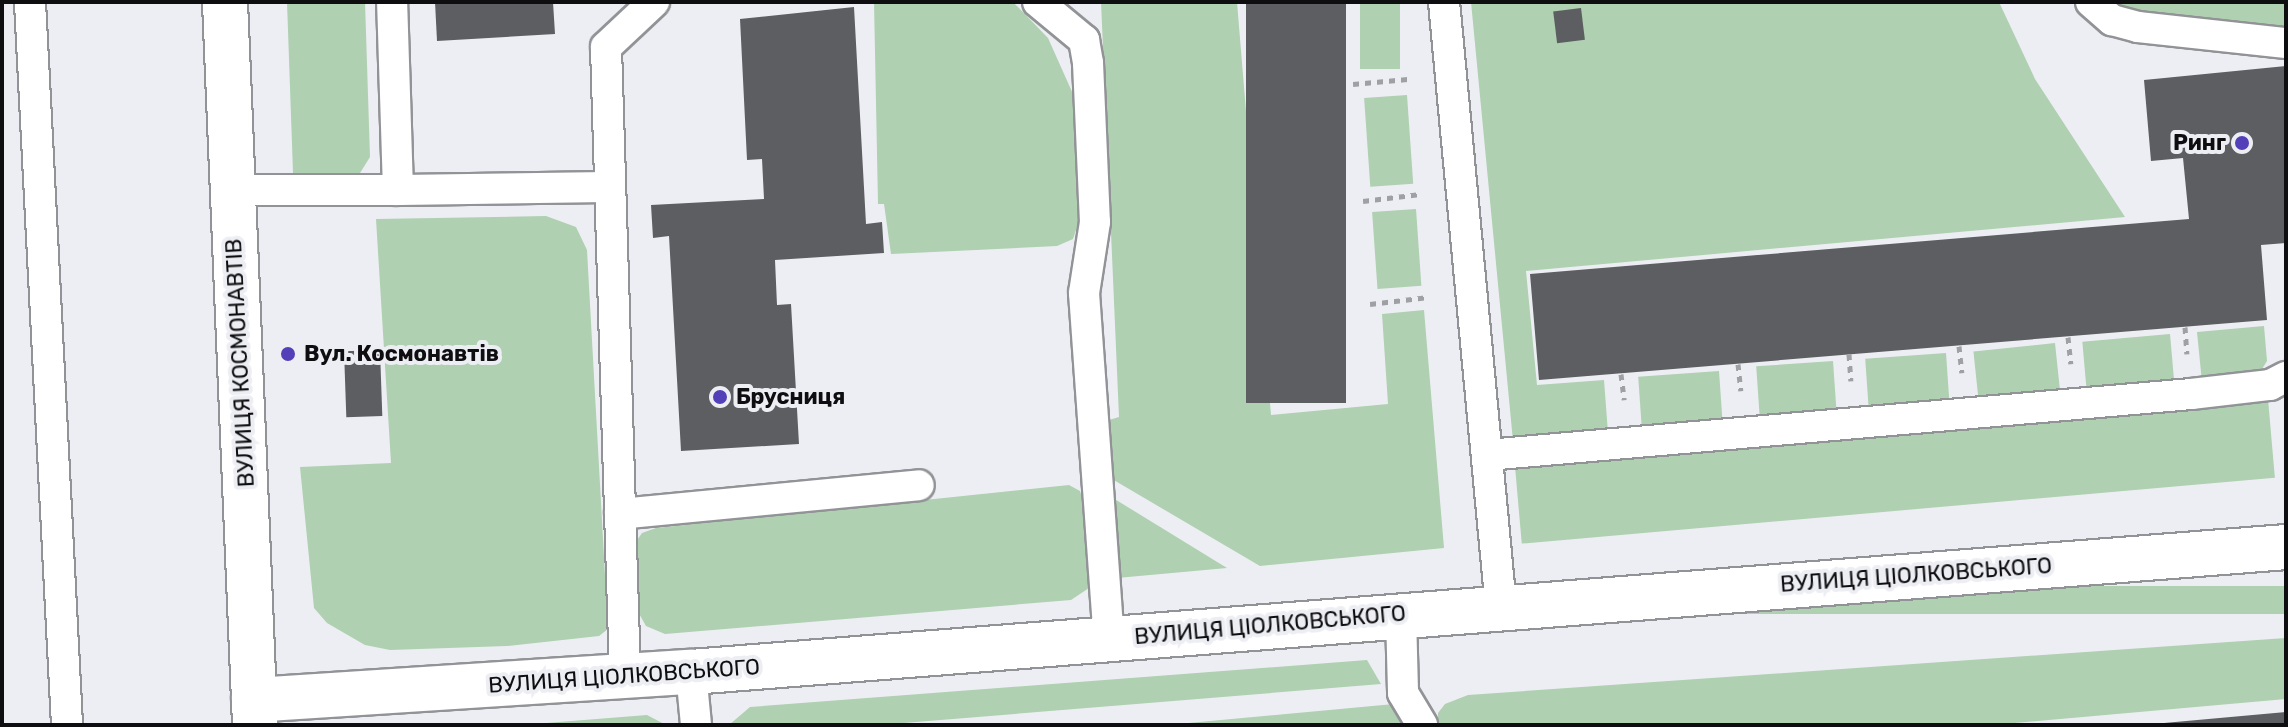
<!DOCTYPE html>
<html>
<head>
<meta charset="utf-8">
<style>
	body { margin:0 }
	#map { position:relative; width:2288px; height:727px; overflow:hidden; background:#edeef3; font-family:Rubik,sans-serif }
	div>[style] { position:absolute }
	.green>* { inset:0; background:#afd0b1; transform-origin:0 0 }
	.building>* { inset:0; background:#5d5e62; transform-origin:0 0 }
	.path>* { height:5px; margin-top:-2.5px; transform-origin:0; background:repeating-linear-gradient(90deg,#9fa0a4 0 6px,transparent 0 12px) }
	.roads { filter:drop-shadow(2px 0 #929397) drop-shadow(-2px 0 #929397) drop-shadow(0 2px #929397) drop-shadow(0 -2px #929397) }
	.service>* { height:30px; margin:-15px; padding:0 15px; transform-origin:15px; border-radius:15px; background:#fff }
	.tertiary>* { height:44px; margin:-22px; padding:0 22px; transform-origin:22px; border-radius:22px; background:#fff }
	.dots>* { width:22px; height:22px; translate:-50% -50%; box-sizing:border-box; border:4px solid #edeef3; border-radius:50% }
	span { translate:-50% -50%; white-space:nowrap; text-align:center; line-height:1.15; -webkit-text-stroke:8px #edeef3; paint-order:stroke }
	.poi-label { font-size:22px; color:#0e0e10; font-weight:700 }
	.right { translate:-100% -50%; text-align:right }
	.left { translate:0 -50%; text-align:left }
	.street-label { font-size:22px; color:#0e0e10 }
	.frame { position:absolute; inset:0; border:4px solid #0e0e10; pointer-events:none }
</style>
</head>
<body>
<div id="map">
	<div class="green">
		<i style="clip-path:polygon(287px 2px,365px 2px,370px 157px,360px 173px,293px 173px)"></i>
		<i style="clip-path:polygon(874px 2px,1013px 2px,1048px 38px,1073px 94px,1078px 224px,1073px 239px,1057px 246px,891px 254px,884px 204px,878px 204px)"></i>
		<i style="clip-path:polygon(1101px 2px,1237px 2px,1271px 415px,1388px 404px,1382px 314px,1424px 310px,1444px 548px,1260px 566px,1112px 479px,1109px 420px,1119px 417px)"></i>
		<i style="left:1360px;top:2px;width:40px;height:67px"></i>
		<i style="clip-path:polygon(1471px 2px,1999px 2px,2035px 79px,2125px 217px,1526px 271px,1537px 385px,1604px 380px,1608px 433px,1513px 441px)"></i>
		<i style="clip-path:polygon(2112px 2px,2286px 2px,2286px 27px,2128px 10px)"></i>
		<i style="left:1407px;top:95px;width:89px;height:43px;rotate:86deg"></i>
		<i style="left:1416px;top:209px;width:77px;height:44px;rotate:86deg"></i>
		<i style="clip-path:polygon(546px 216px,576px 227px,587px 250px,608px 629px,599px 636px,507px 646px,390px 650px,365px 645px,327px 623px,314px 608px,300px 467px,391px 463px,376px 219px)"></i>
		<i style="clip-path:polygon(2264px 326px,2267px 361px,2262px 369px,2202px 382px,2197px 332px)"></i>
		<i style="left:2170px;top:334px;width:50px;height:88px;rotate:85deg"></i>
		<i style="left:2055px;top:343px;width:51px;height:82px;rotate:84deg"></i>
		<i style="left:1946px;top:353px;width:51px;height:81px;rotate:86deg"></i>
		<i style="left:1833px;top:361px;width:53px;height:77px;rotate:86deg"></i>
		<i style="left:1719px;top:371px;width:52px;height:81px;rotate:86deg"></i>
		<i style="left:2268px;top:399px;width:79px;height:756px;rotate:85deg"></i>
		<i style="clip-path:polygon(1069px 485px,1080px 491px,1084px 504px,1091px 577px,1089px 588px,1071px 600px,665px 634px,646px 626px,637px 610px,635px 543px,642px 533px,656px 528px)"></i>
		<i style="clip-path:polygon(1113px 498px,1227px 568px,1117px 578px)"></i>
		<i style="left:2286px;top:586px;width:28px;height:684px;rotate:90deg"></i>
		<i style="clip-path:polygon(2286px 638px,2286px 699px,1993px 725px,1438px 725px,1438px 713px,1445px 704px,1468px 695px)"></i>
		<i style="clip-path:polygon(1367px 660px,1381px 684px,879px 725px,729px 725px,750px 707px)"></i>
		<i style="clip-path:polygon(1394px 704px,1406px 725px,1167px 725px)"></i>
		<i style="clip-path:polygon(647px 715px,666px 725px,521px 725px)"></i>
	</div>
	<div class="building">
		<i style="clip-path:polygon(435px 2px,553px 2px,555px 34px,437px 41px)"></i>
		<i style="left:1246px;top:2px;width:100px;height:401px"></i>
		<i style="clip-path:polygon(854px 7px,866px 224px,882px 222px,884px 253px,775px 260px,777px 305px,791px 304px,799px 444px,681px 451px,669px 236px,653px 238px,651px 205px,764px 199px,762px 159px,747px 160px,740px 19px)"></i>
		<i style="left:1581px;top:8px;width:32px;height:28px;rotate:83deg"></i>
		<i style="clip-path:polygon(2286px 66px,2286px 243px,2261px 245px,2267px 320px,1539px 380px,1530px 274px,2189px 219px,2183px 158px,2151px 161px,2144px 80px)"></i>
		<i style="left:380px;top:350px;width:66px;height:36px;rotate:88deg"></i>
		<i style="clip-path:polygon(2286px 712px,2286px 725px,2164px 725px,2164px 723px)"></i>
	</div>
	<div class="path">
		<i style="left:1353px;top:84px;width:55px;rotate:-5.2deg"></i>
		<i style="left:1363px;top:201px;width:58px;rotate:-6.9deg"></i>
		<i style="left:1370px;top:304px;width:59px;rotate:-6.8deg"></i>
		<i style="left:2185px;top:327px;width:27px;rotate:86deg"></i>
		<i style="left:2068px;top:337px;width:27px;rotate:84deg"></i>
		<i style="left:1959px;top:346px;width:27px;rotate:84deg"></i>
		<i style="left:1849px;top:354px;width:27px;rotate:86deg"></i>
		<i style="left:1738px;top:364px;width:27px;rotate:84deg"></i>
		<i style="left:1621px;top:374px;width:26px;rotate:83deg"></i>
	</div>
	<div class="roads">
		<div class="service">
			<i style="left:30px;top:2px;width:724px;rotate:87.07deg"></i>
			<i style="left:1038px;top:2px;width:60px;rotate:39.6deg"></i>
			<i style="left:1084px;top:40px;width:23px;rotate:80deg"></i>
			<i style="left:1088px;top:63px;width:159px;rotate:87.5deg"></i>
			<i style="left:1095px;top:222px;width:72px;rotate:98.8deg"></i>
			<i style="left:1084px;top:293px;width:346px;rotate:85.9deg"></i>
			<i style="left:1444px;top:2px;width:608px;rotate:84.62deg"></i>
			<i style="left:2091px;top:2px;width:28px;rotate:41deg"></i>
			<i style="left:2112px;top:20px;width:27px;rotate:15deg"></i>
			<i style="left:2138px;top:27px;width:149px;rotate:6.2deg"></i>
			<i style="left:232px;top:190px;width:166px"></i>
			<i style="left:398px;top:190px;width:188px;rotate:-91.8deg"></i>
			<i style="left:398px;top:190px;width:211px;rotate:-0.8deg"></i>
			<i style="left:1487px;top:455px;width:707px;rotate:-4.95deg"></i>
			<i style="left:2191px;top:394px;width:80px;rotate:-6.5deg"></i>
			<i style="left:2270px;top:385px;width:18px;rotate:-27deg"></i>
			<i style="left:620px;top:514px;width:300px;rotate:-5.5deg"></i>
			<i style="left:1401px;top:615px;width:78px;rotate:88.5deg"></i>
			<i style="left:1403px;top:693px;width:37px;rotate:59deg"></i>
			<i style="left:691px;top:672px;width:53px;rotate:84.6deg"></i>
			<i style="left:625px;top:676px;width:629px;rotate:-91.73deg"></i>
			<i style="left:606px;top:47px;width:66px;rotate:-43.2deg"></i>
		</div>
		<div class="tertiary">
			<i style="left:225px;top:2px;width:724px;rotate:87.62deg"></i>
			<i style="left:254px;top:700px;width:438px;rotate:-3.7deg"></i>
			<i style="left:691px;top:672px;width:1600px;rotate:-4.48deg"></i>
		</div>
	</div>
	<div class="dots">
		<i style="left:2242px;top:143px;background:#5340b8"></i>
		<i style="left:288px;top:354px;background:#5340b8"></i>
		<i style="left:720px;top:397px;background:#5340b8"></i>
	</div>
	<div class="poi-label">
		<span class="right" style="left:2226px;top:143px">Ринг</span>
		<span class="left" style="left:304px;top:354px">Вул. Космонавтів</span>
		<span class="left" style="left:736px;top:397px">Брусниця</span>
	</div>
	<div class="street-label">
		<span style="left:240px;top:363px;rotate:-93deg">ВУЛИЦЯ КОСМОНАВТІВ</span>
		<span style="left:1916px;top:575px;rotate:-4deg">ВУЛИЦЯ ЦІОЛКОВСЬКОГО</span>
		<span style="left:1270px;top:625px;rotate:-5deg">ВУЛИЦЯ ЦІОЛКОВСЬКОГО</span>
		<span style="left:624px;top:676px;rotate:-4deg">ВУЛИЦЯ ЦІОЛКОВСЬКОГО</span>
	</div>
	<div class="frame"></div>
</div>
</body>
</html>
